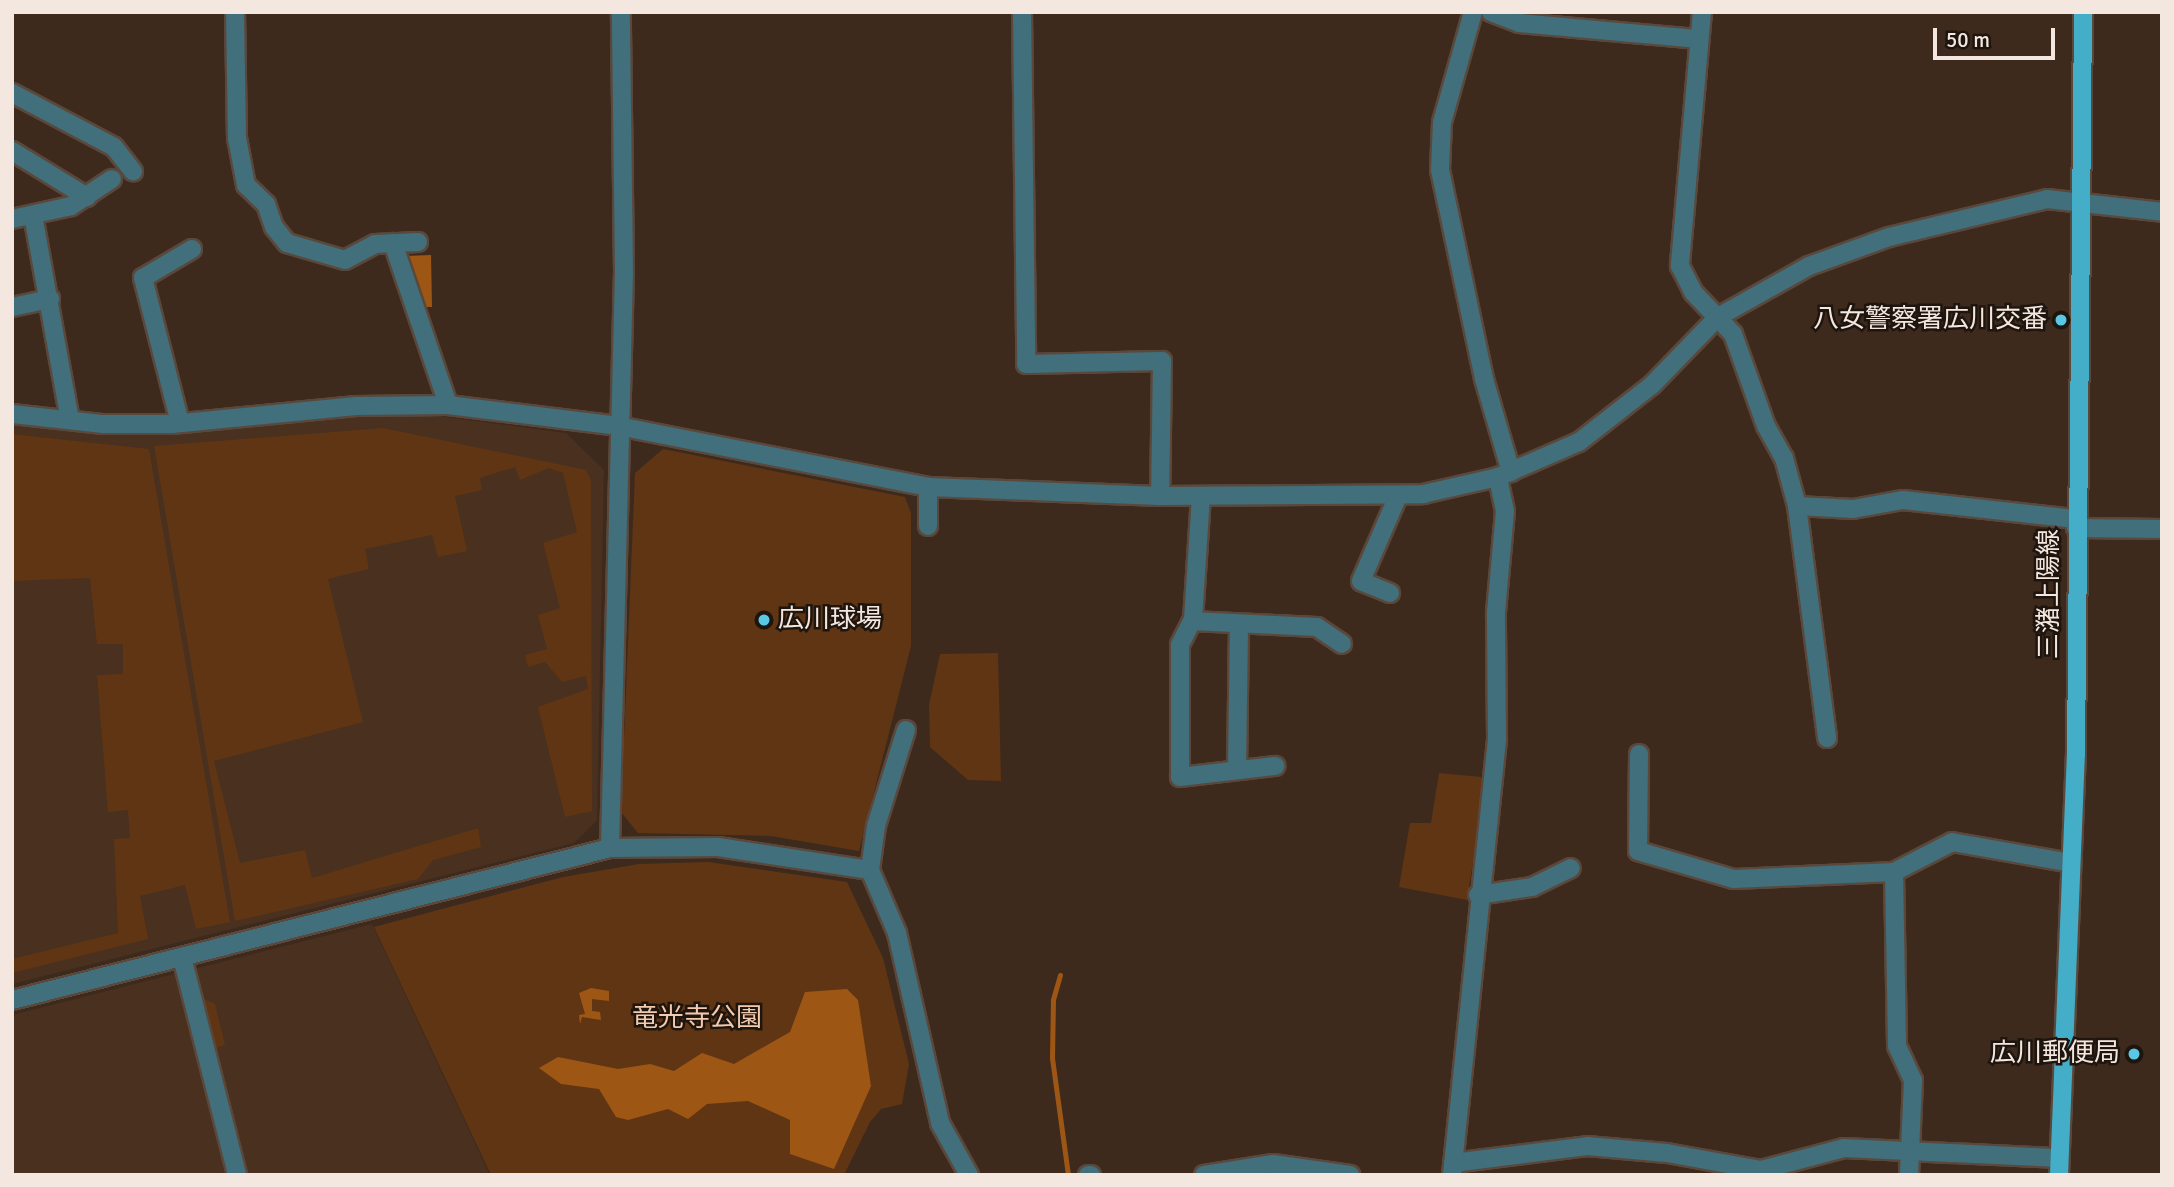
<!DOCTYPE html>
<html>
<head>
<meta charset="utf-8">
<style>
	body { margin:0 }
	#map { position:relative; width:2174px; height:1187px; overflow:hidden; background:#3d2a1d; font-family:Signika,"Noto Sans JP",sans-serif }
	div>[style] { position:absolute }
	.built>* { inset:0; background:#49301f }
	.green>* { inset:0; background:#603513 }
	.water>* { inset:0; background:#9e5615 }
	.stream>* { height:5px; margin:-2.5px; padding:0 2.5px; transform-origin:2.5px; border-radius:2.5px; background:#9e5615 }
	.roads { filter:drop-shadow(2px 0 #5a483c) drop-shadow(-2px 0 #5a483c) drop-shadow(0 2px #5a483c) drop-shadow(0 -2px #5a483c) }
	.minor>* { height:18px; margin:-9px; padding:0 9px; transform-origin:9px; border-radius:9px; background:#416f7b }
	.major>* { height:18px; margin:-9px; padding:0 9px; transform-origin:9px; border-radius:9px; background:#44adc7 }
	.dots>* { width:19px; height:19px; translate:-50% -50%; box-sizing:border-box; border:4px solid #1e150f; border-radius:50% }
	span { translate:-50% -50%; white-space:nowrap; text-align:center; line-height:1.15; -webkit-text-stroke:5px #1e150f; paint-order:stroke }
	.poi-label { font-size:26px; color:#f4e7df }
	.right { translate:-100% -50%; text-align:right }
	.left { translate:0 -50%; text-align:left }
	.street-label { font-size:26px; color:#f4e7df }
	.park-label { font-size:26px; color:#f3caae }
	.frame { position:absolute; inset:0; border:14px solid #f4e7df; pointer-events:none }
	.scale { position:absolute; left:1933px; top:28px; width:122px; height:32px; box-sizing:border-box; border:4px solid #f4e7df; border-top:0; padding-left:9px; font-size:21px; line-height:24px; white-space:nowrap; color:#f4e7df; -webkit-text-stroke:5px #1e150f; paint-order:stroke }
</style>
</head>
<body>
<div id="map">
	<div class="built">
		<i style="clip-path:polygon(431px 415px,566px 433px,604px 470px,597px 820px,574px 843px,12px 984px,12px 422px,128px 434px,319px 417px)"></i>
		<i style="clip-path:polygon(372px 924px,490px 1175px,12px 1175px,12px 1015px)"></i>
	</div>
	<div class="green">
		<i style="clip-path:polygon(383px 428px,586px 470px,591px 480px,592px 811px,565px 817px,538px 707px,588px 689px,586px 676px,562px 682px,545px 662px,528px 667px,525px 655px,547px 649px,538px 615px,560px 608px,543px 543px,577px 532px,563px 473px,549px 468px,520px 480px,515px 467px,480px 478px,482px 490px,455px 496px,467px 551px,438px 557px,432px 535px,365px 549px,369px 569px,328px 579px,363px 722px,214px 761px,240px 863px,305px 850px,312px 878px,478px 828px,481px 847px,433px 860px,418px 879px,235px 921px,154px 446px)"></i>
		<i style="clip-path:polygon(12px 434px,149px 449px,230px 922px,196px 929px,185px 885px,140px 896px,148px 939px,12px 973px,12px 959px,118px 933px,114px 839px,130px 838px,128px 810px,108px 812px,97px 675px,123px 674px,123px 644px,97px 644px,90px 578px,12px 581px)"></i>
		<i style="clip-path:polygon(663px 449px,905px 497px,911px 513px,911px 646px,859px 851px,771px 836px,638px 833px,621px 812px,635px 473px)"></i>
		<i style="clip-path:polygon(998px 653px,1001px 781px,968px 780px,930px 747px,929px 705px,940px 654px)"></i>
		<i style="clip-path:polygon(1439px 773px,1481px 777px,1485px 785px,1467px 900px,1399px 887px,1410px 823px,1431px 823px)"></i>
		<i style="clip-path:polygon(708px 862px,847px 882px,883px 958px,909px 1064px,902px 1104px,881px 1109px,870px 1122px,844px 1175px,491px 1175px,374px 927px,563px 877px,639px 864px)"></i>
		<i style="clip-path:polygon(204px 999px,215px 1004px,225px 1045px,215px 1048px)"></i>
	</div>
	<div class="water">
		<i style="clip-path:polygon(431px 255px,432px 307px,422px 307px,405px 256px)"></i>
		<i style="clip-path:polygon(591px 988px,609px 991px,609px 1001px,592px 999px,592px 1011px,600px 1012px,601px 1020px,582px 1017px,580px 1024px,579px 1015px,585px 1014px,579px 993px)"></i>
		<i style="clip-path:polygon(847px 989px,858px 1000px,871px 1086px,834px 1169px,790px 1154px,790px 1120px,748px 1101px,707px 1104px,688px 1119px,668px 1109px,628px 1120px,616px 1117px,599px 1089px,561px 1084px,539px 1068px,558px 1057px,618px 1069px,650px 1064px,674px 1071px,702px 1053px,734px 1064px,790px 1032px,805px 992px)"></i>
	</div>
	<div class="stream">
		<i style="left:1060px;top:975px;width:26px;rotate:106deg"></i>
		<i style="left:1053px;top:1000px;width:58px;rotate:91deg"></i>
		<i style="left:1052px;top:1058px;width:118px;rotate:82.2deg"></i>
	</div>
	<div class="roads">
		<div class="minor">
			<i style="left:235px;top:12px;width:126px;rotate:89.1deg"></i>
			<i style="left:237px;top:138px;width:48px;rotate:79.2deg"></i>
			<i style="left:246px;top:185px;width:28px;rotate:44deg"></i>
			<i style="left:266px;top:204px;width:24px;rotate:71deg"></i>
			<i style="left:274px;top:227px;width:21px;rotate:51deg"></i>
			<i style="left:287px;top:243px;width:60px;rotate:16.3deg"></i>
			<i style="left:345px;top:260px;width:34px;rotate:-28deg"></i>
			<i style="left:375px;top:244px;width:43px;rotate:-2.7deg"></i>
			<i style="left:1022px;top:12px;width:352px;rotate:89.3deg"></i>
			<i style="left:1026px;top:364px;width:136px;rotate:-1.3deg"></i>
			<i style="left:1162px;top:361px;width:135px;rotate:90.8deg"></i>
			<i style="left:1473px;top:12px;width:114px;rotate:105.7deg"></i>
			<i style="left:1442px;top:122px;width:48px;rotate:92.4deg"></i>
			<i style="left:1440px;top:170px;width:214px;rotate:78.1deg"></i>
			<i style="left:1484px;top:379px;width:97px;rotate:73.8deg"></i>
			<i style="left:1491px;top:12px;width:30px;rotate:21deg"></i>
			<i style="left:1519px;top:23px;width:181px;rotate:5.1deg"></i>
			<i style="left:1702px;top:12px;width:255px;rotate:95deg"></i>
			<i style="left:1680px;top:266px;width:29px;rotate:63deg"></i>
			<i style="left:1693px;top:292px;width:58px;rotate:46.4deg"></i>
			<i style="left:1733px;top:334px;width:98px;rotate:70.3deg"></i>
			<i style="left:1766px;top:426px;width:37px;rotate:61deg"></i>
			<i style="left:1784px;top:458px;width:50px;rotate:74.8deg"></i>
			<i style="left:1797px;top:506px;width:234px;rotate:82.6deg"></i>
			<i style="left:12px;top:93px;width:115px;rotate:27.9deg"></i>
			<i style="left:114px;top:147px;width:31px;rotate:52deg"></i>
			<i style="left:12px;top:151px;width:88px;rotate:31.5deg"></i>
			<i style="left:33px;top:215px;width:208px;rotate:79.8deg"></i>
			<i style="left:12px;top:219px;width:60px;rotate:-12.4deg"></i>
			<i style="left:71px;top:206px;width:49px;rotate:-33.4deg"></i>
			<i style="left:393px;top:243px;width:171px;rotate:71.2deg"></i>
			<i style="left:12px;top:307px;width:39px;rotate:-12deg"></i>
			<i style="left:12px;top:414px;width:92px;rotate:6.3deg"></i>
			<i style="left:103px;top:424px;width:69px"></i>
			<i style="left:172px;top:424px;width:185px;rotate:-5.6deg"></i>
			<i style="left:356px;top:406px;width:92px;rotate:-0.6deg"></i>
			<i style="left:448px;top:405px;width:171px;rotate:7deg"></i>
			<i style="left:618px;top:426px;width:316px;rotate:11.1deg"></i>
			<i style="left:928px;top:487px;width:232px;rotate:2.2deg"></i>
			<i style="left:1160px;top:496px;width:263px;rotate:-0.4deg"></i>
			<i style="left:1423px;top:494px;width:77px;rotate:-12.8deg"></i>
			<i style="left:1498px;top:477px;width:88px;rotate:-23.4deg"></i>
			<i style="left:1579px;top:442px;width:93px;rotate:-38deg"></i>
			<i style="left:1652px;top:385px;width:95px;rotate:-45.9deg"></i>
			<i style="left:1718px;top:317px;width:104px;rotate:-29.3deg"></i>
			<i style="left:1809px;top:266px;width:85px;rotate:-19.9deg"></i>
			<i style="left:1889px;top:237px;width:163px;rotate:-13.5deg"></i>
			<i style="left:2047px;top:199px;width:116px;rotate:6.4deg"></i>
			<i style="left:180px;top:423px;width:150px;rotate:-104.3deg"></i>
			<i style="left:143px;top:278px;width:57px;rotate:-30.6deg"></i>
			<i style="left:928px;top:487px;width:39px;rotate:90deg"></i>
			<i style="left:1201px;top:496px;width:123px;rotate:93.7deg"></i>
			<i style="left:1193px;top:619px;width:29px;rotate:117deg"></i>
			<i style="left:1180px;top:645px;width:132px;rotate:90deg"></i>
			<i style="left:1180px;top:777px;width:96px;rotate:-6.6deg"></i>
			<i style="left:1797px;top:506px;width:56px;rotate:3.1deg"></i>
			<i style="left:1853px;top:509px;width:51px;rotate:-10.2deg"></i>
			<i style="left:1903px;top:500px;width:174px;rotate:6.3deg"></i>
			<i style="left:2076px;top:528px;width:86px;rotate:0.7deg"></i>
			<i style="left:1390px;top:593px;width:31px;rotate:-158deg"></i>
			<i style="left:1361px;top:581px;width:93px;rotate:-66.5deg"></i>
			<i style="left:1192px;top:621px;width:125px;rotate:2.7deg"></i>
			<i style="left:1317px;top:627px;width:30px;rotate:34deg"></i>
			<i style="left:906px;top:730px;width:101px;rotate:107.4deg"></i>
			<i style="left:876px;top:826px;width:44px;rotate:97.8deg"></i>
			<i style="left:870px;top:870px;width:69px;rotate:66.8deg"></i>
			<i style="left:897px;top:933px;width:195px;rotate:77.2deg"></i>
			<i style="left:940px;top:1123px;width:60px;rotate:60.9deg"></i>
			<i style="left:1639px;top:754px;width:97px;rotate:90.6deg"></i>
			<i style="left:1638px;top:851px;width:100px;rotate:16.3deg"></i>
			<i style="left:1734px;top:879px;width:160px;rotate:-2.5deg"></i>
			<i style="left:1894px;top:872px;width:65px;rotate:-27.3deg"></i>
			<i style="left:1952px;top:842px;width:121px;rotate:10deg"></i>
			<i style="left:1237px;top:769px;width:144px;rotate:-89.2deg"></i>
			<i style="left:610px;top:848px;width:576px;rotate:-88.61deg"></i>
			<i style="left:624px;top:272px;width:260px;rotate:-90.7deg"></i>
			<i style="left:1894px;top:872px;width:174px;rotate:89deg"></i>
			<i style="left:1897px;top:1046px;width:38px;rotate:65deg"></i>
			<i style="left:1913px;top:1080px;width:95px;rotate:92.4deg"></i>
			<i style="left:1478px;top:895px;width:55px;rotate:-8.4deg"></i>
			<i style="left:1532px;top:887px;width:43px;rotate:-26deg"></i>
			<i style="left:182px;top:957px;width:225px;rotate:75.8deg"></i>
			<i style="left:12px;top:1000px;width:617px;rotate:-14.26deg"></i>
			<i style="left:610px;top:848px;width:108px;rotate:-0.5deg"></i>
			<i style="left:718px;top:847px;width:154px;rotate:8.6deg"></i>
			<i style="left:1453px;top:1163px;width:135px;rotate:-7.2deg"></i>
			<i style="left:1587px;top:1146px;width:80px;rotate:5deg"></i>
			<i style="left:1667px;top:1153px;width:96px;rotate:10.3deg"></i>
			<i style="left:1761px;top:1170px;width:86px;rotate:-14.8deg"></i>
			<i style="left:1844px;top:1148px;width:215px;rotate:2.7deg"></i>
			<i style="left:1088px;top:1175px;width:3px"></i>
			<i style="left:1204px;top:1175px;width:70px;rotate:-9.1deg"></i>
			<i style="left:1273px;top:1164px;width:78px;rotate:8.1deg"></i>
			<i style="left:1452px;top:1175px;width:439px;rotate:-84.1deg"></i>
			<i style="left:1497px;top:738px;width:126px;rotate:-90.5deg"></i>
			<i style="left:1496px;top:612px;width:101px;rotate:-84.9deg"></i>
			<i style="left:1505px;top:511px;width:35px;rotate:-102deg"></i>
		</div>
		<div class="major">
			<i style="left:2059px;top:1175px;width:420px;rotate:-87.7deg"></i>
			<i style="left:2076px;top:755px;width:743px;rotate:-89.46deg"></i>
		</div>
	</div>
	<div class="dots">
		<i style="left:2061px;top:320px;background:#59c8e4"></i>
		<i style="left:764px;top:620px;background:#59c8e4"></i>
		<i style="left:2134px;top:1054px;background:#59c8e4"></i>
	</div>
	<div class="poi-label">
		<span class="right" style="left:2047px;top:320px">八女警察署広川交番</span>
		<span class="left" style="left:778px;top:620px">広川球場</span>
		<span class="right" style="left:2120px;top:1054px">広川郵便局</span>
	</div>
	<div class="street-label">
		<span style="left:2050px;top:594px;rotate:-90deg">三潴上陽線</span>
	</div>
	<div class="park-label">
		<span style="left:697px;top:1019px">竜光寺公園</span>
	</div>
	<div class="frame"></div>
	<div class="scale">50 m</div>
</div>
</body>
</html>
